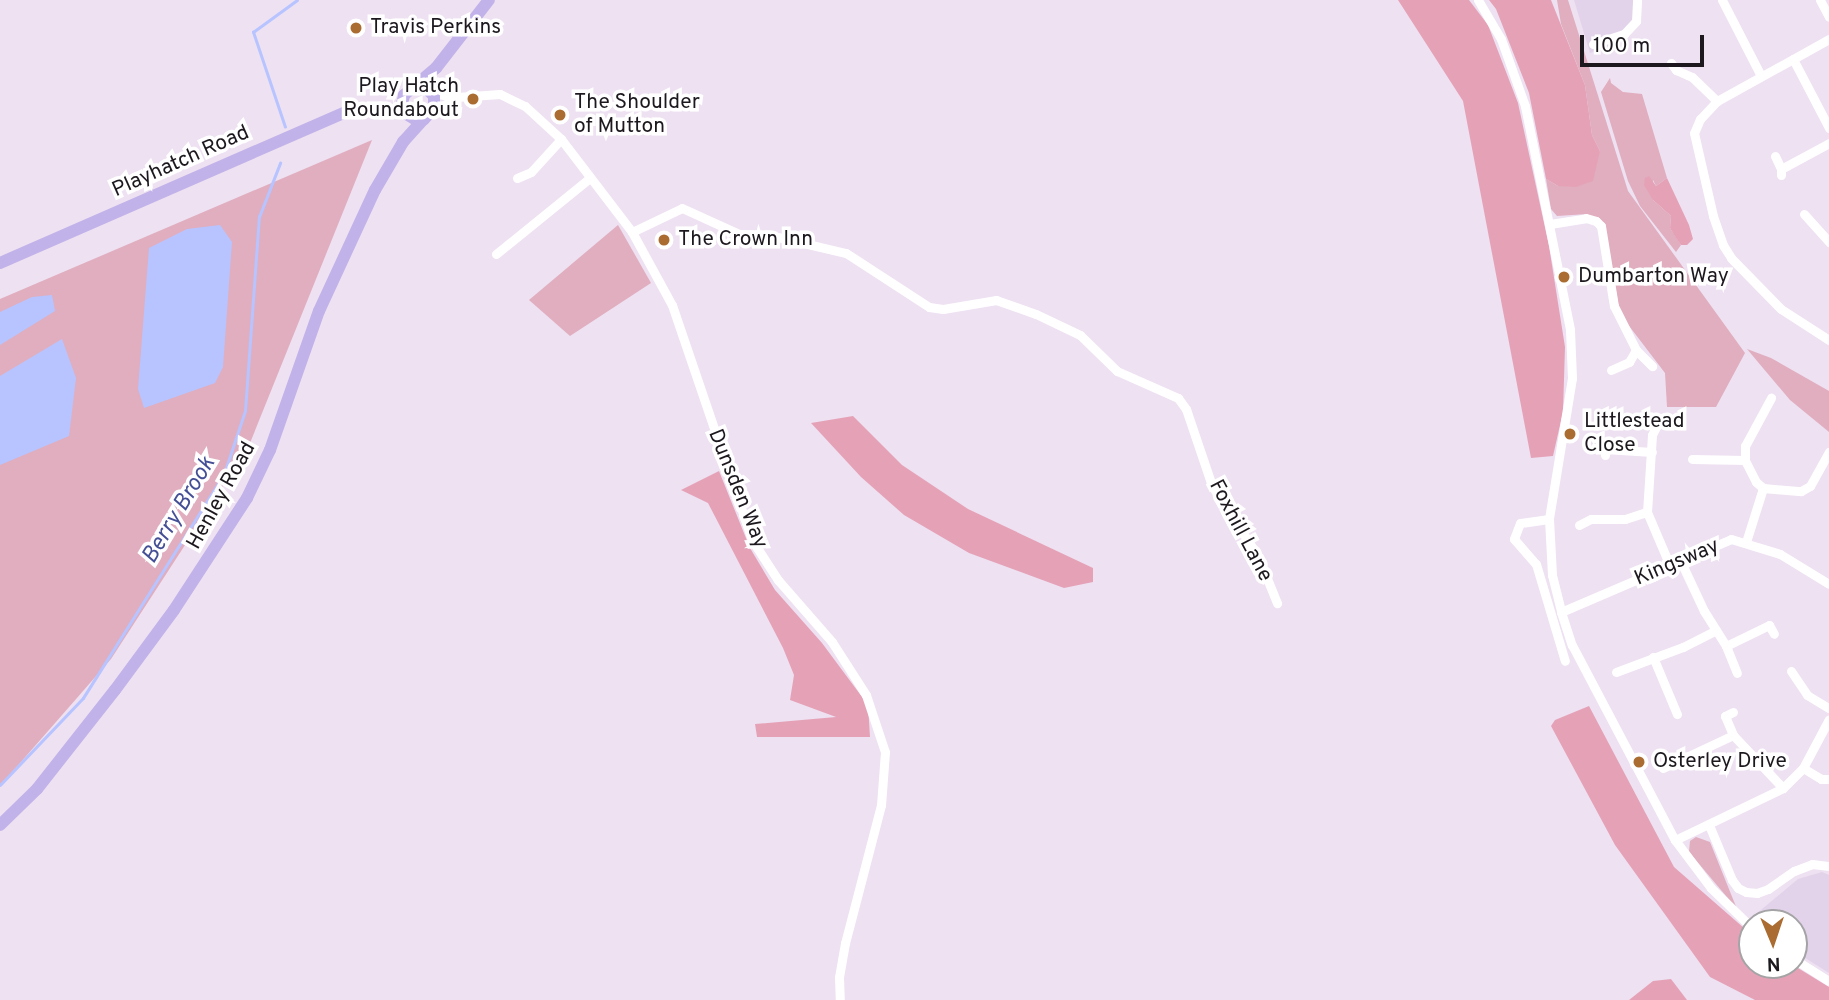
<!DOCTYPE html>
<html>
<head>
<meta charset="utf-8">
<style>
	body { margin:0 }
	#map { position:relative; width:1829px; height:1000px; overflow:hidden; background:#eee1f2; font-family:Overpass,sans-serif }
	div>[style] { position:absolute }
	.built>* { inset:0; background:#e3d3ea }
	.green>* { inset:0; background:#e0aebe }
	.forest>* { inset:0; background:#e5a2b7 }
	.water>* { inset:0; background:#b7c4ff }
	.stream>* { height:2.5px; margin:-1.25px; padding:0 1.25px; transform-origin:1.25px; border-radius:1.25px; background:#b7c4ff }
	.minor>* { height:9px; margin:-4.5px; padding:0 4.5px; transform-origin:4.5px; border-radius:4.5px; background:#fff }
	.major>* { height:12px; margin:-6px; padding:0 6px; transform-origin:6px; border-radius:6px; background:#c1b2e9 }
	.dots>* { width:19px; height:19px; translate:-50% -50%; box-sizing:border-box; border:4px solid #fff; border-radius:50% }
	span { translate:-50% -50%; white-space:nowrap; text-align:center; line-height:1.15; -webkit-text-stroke:7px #fff; paint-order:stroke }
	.poi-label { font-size:21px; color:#1c181e }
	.left { translate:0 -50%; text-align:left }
	.right { translate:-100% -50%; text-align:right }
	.street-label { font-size:21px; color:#1c181e }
	.water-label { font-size:23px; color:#454f95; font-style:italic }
	.north { position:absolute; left:1738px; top:909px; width:70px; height:70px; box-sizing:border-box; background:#fff; border:2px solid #a4a3a5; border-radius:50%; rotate:178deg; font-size:19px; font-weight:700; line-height:28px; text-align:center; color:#1c181e }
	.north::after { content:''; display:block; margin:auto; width:24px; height:32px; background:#aa6c31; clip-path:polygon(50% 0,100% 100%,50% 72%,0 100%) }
	.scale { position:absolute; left:1580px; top:35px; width:124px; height:32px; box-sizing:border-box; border:4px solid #1c181e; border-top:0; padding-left:9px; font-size:21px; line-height:24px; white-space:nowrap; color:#1c181e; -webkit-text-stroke:5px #fff; paint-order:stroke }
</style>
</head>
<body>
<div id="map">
	<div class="built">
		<i style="clip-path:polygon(1574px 0,1640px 0,1638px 21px,1624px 40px,1590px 53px)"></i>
		<i style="clip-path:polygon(1822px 872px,1829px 875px,1829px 973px,1794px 951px,1794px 923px,1755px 923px,1750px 919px,1798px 879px)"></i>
	</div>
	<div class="green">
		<i style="clip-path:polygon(1557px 0,1568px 0,1628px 191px,1745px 353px,1716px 407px,1667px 407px,1665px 373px,1620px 314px,1605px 225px,1587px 214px,1557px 216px,1551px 209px,1546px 179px,1558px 186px,1600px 151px,1592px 135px,1585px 85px,1561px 24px)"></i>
		<i style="clip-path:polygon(1610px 78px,1611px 83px,1623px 92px,1642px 94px,1667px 178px,1656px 186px,1653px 180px,1653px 200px,1671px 216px,1670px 228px,1681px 245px,1676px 252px,1640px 206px,1628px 181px,1601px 92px)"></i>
		<i style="clip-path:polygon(372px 140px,248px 448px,111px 659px,0 786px,0 299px)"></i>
		<i style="clip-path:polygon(618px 225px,651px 283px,570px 336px,529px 300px)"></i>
		<i style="clip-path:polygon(1747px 349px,1771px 358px,1829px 391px,1829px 432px,1790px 400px)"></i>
		<i style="clip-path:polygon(1696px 837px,1710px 842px,1737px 909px,1689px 852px,1690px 841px)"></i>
	</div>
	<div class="forest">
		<i style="clip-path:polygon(1398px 0,1469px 0,1488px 25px,1518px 103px,1549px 246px,1565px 347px,1563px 412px,1553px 456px,1531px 458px,1463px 101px)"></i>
		<i style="clip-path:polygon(1489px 0,1551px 0,1585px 85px,1592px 135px,1600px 151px,1593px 181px,1576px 187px,1558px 186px,1546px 179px,1529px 93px,1496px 9px)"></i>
		<i style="clip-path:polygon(1649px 176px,1656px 186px,1667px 178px,1689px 225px,1693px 239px,1687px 245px,1681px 245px,1676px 238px,1670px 228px,1671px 216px,1653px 200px,1644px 185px,1645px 178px)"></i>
		<i style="clip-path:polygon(853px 416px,902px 465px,968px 509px,1093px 568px,1093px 582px,1064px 588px,969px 553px,904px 515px,861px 477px,811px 423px)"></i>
		<i style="clip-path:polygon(719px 471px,750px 548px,775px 590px,822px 643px,868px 705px,870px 737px,757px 737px,755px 724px,836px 717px,790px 700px,794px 675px,783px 648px,708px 503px,681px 490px)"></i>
		<i style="clip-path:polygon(1589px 706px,1674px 867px,1752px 935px,1752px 965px,1793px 965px,1829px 987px,1829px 1000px,1755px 1000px,1710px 977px,1615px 845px,1551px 726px,1555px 720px)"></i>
		<i style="clip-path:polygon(1671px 979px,1687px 1000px,1629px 1000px,1653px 981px)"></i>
	</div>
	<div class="water">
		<i style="clip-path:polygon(220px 225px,232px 242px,223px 367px,215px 383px,144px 408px,138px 389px,149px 248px,187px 229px)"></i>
		<i style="clip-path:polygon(52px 295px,55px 311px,0 345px,0 312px,32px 297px)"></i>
		<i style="clip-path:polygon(62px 339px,76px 378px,69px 436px,0 465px,0 376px)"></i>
	</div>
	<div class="stream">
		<i style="left:285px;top:127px;width:100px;rotate:-108.6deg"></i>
		<i style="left:253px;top:32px;width:54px;rotate:-36deg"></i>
		<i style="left:0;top:785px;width:120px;rotate:-46.3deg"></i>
		<i style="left:83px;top:698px;width:265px;rotate:-57.8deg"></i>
		<i style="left:224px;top:474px;width:66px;rotate:-71.6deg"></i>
		<i style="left:245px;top:411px;width:195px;rotate:-85.9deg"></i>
		<i style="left:259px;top:217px;width:58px;rotate:-68.7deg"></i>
	</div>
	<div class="minor">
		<i style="left:1478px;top:0;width:45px;rotate:59.5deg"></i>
		<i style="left:1501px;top:39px;width:71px;rotate:70.3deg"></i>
		<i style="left:1525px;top:106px;width:228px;rotate:78.6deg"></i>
		<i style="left:1570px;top:330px;width:48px;rotate:87.6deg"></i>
		<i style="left:1572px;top:378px;width:143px;rotate:99.3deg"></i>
		<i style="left:1549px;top:519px;width:56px;rotate:86.9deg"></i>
		<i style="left:1552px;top:575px;width:38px;rotate:76deg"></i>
		<i style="left:1561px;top:612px;width:35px;rotate:72deg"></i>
		<i style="left:1572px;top:645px;width:221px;rotate:62.2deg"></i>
		<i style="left:1675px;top:840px;width:60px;rotate:53.1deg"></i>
		<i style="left:1711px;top:888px;width:57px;rotate:44.3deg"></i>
		<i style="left:1722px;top:0;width:85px;rotate:62.8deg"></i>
		<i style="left:1820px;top:0;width:19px;rotate:62deg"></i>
		<i style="left:1829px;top:39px;width:128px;rotate:151deg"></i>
		<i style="left:1717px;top:101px;width:25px;rotate:133deg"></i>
		<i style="left:1700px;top:119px;width:15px;rotate:113deg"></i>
		<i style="left:1694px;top:133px;width:85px;rotate:77.1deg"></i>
		<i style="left:1713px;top:216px;width:31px;rotate:71deg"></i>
		<i style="left:1723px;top:245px;width:15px;rotate:58deg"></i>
		<i style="left:1731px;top:258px;width:71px;rotate:45.6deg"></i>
		<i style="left:1781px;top:309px;width:57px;rotate:32.9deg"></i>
		<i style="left:1593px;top:44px;width:33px;rotate:-18deg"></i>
		<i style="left:1624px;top:34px;width:18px;rotate:-47deg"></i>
		<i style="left:1636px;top:21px;width:21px;rotate:-87deg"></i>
		<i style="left:1793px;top:59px;width:78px;rotate:62.4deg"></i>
		<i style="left:1671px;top:63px;width:9px;rotate:54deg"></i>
		<i style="left:1676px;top:70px;width:17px;rotate:24deg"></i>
		<i style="left:1692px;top:77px;width:35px;rotate:44deg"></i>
		<i style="left:431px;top:93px;width:26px;rotate:9deg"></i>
		<i style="left:457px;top:97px;width:43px;rotate:-4deg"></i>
		<i style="left:500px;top:94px;width:28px;rotate:26deg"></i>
		<i style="left:525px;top:106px;width:49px;rotate:42.5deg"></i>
		<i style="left:561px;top:139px;width:117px;rotate:52.6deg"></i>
		<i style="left:632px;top:232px;width:83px;rotate:61.3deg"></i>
		<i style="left:672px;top:305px;width:248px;rotate:71.2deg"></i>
		<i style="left:752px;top:540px;width:48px;rotate:57deg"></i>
		<i style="left:778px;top:580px;width:82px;rotate:48.9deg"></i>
		<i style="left:832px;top:642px;width:63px;rotate:57.3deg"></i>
		<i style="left:866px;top:695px;width:60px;rotate:71.6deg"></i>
		<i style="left:885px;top:752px;width:53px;rotate:94.3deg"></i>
		<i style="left:881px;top:805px;width:143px;rotate:104.6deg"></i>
		<i style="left:845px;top:943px;width:35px;rotate:100deg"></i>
		<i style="left:839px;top:977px;width:23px;rotate:88deg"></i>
		<i style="left:433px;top:112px;width:28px;rotate:-32deg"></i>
		<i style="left:1775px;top:156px;width:14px;rotate:65deg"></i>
		<i style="left:1781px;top:175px;width:6px;rotate:-90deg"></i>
		<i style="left:1781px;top:169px;width:55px;rotate:-28.4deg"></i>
		<i style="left:517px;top:178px;width:15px;rotate:-23deg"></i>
		<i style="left:531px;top:172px;width:45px;rotate:-47.7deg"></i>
		<i style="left:1804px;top:214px;width:38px;rotate:48deg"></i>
		<i style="left:1550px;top:224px;width:36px;rotate:-9deg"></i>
		<i style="left:1586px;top:218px;width:10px;rotate:17deg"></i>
		<i style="left:1596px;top:221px;width:7px;rotate:45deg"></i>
		<i style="left:1601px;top:226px;width:81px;rotate:80.8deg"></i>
		<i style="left:1614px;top:306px;width:49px;rotate:63.4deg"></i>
		<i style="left:1636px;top:350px;width:23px;rotate:45deg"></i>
		<i style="left:632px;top:232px;width:55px;rotate:-25.6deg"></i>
		<i style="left:682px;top:208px;width:63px;rotate:24.5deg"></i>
		<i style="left:739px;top:234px;width:30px;rotate:2deg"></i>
		<i style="left:769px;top:235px;width:79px;rotate:13.2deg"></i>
		<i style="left:846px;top:253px;width:99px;rotate:33deg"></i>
		<i style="left:929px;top:307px;width:14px;rotate:8deg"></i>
		<i style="left:943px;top:309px;width:54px;rotate:-9.6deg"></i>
		<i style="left:996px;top:300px;width:42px;rotate:19.3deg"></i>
		<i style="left:1036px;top:314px;width:49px;rotate:25.5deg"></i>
		<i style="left:1080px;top:335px;width:52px;rotate:44.2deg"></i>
		<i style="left:1117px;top:371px;width:67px;rotate:23.9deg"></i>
		<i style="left:1178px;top:398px;width:14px;rotate:54deg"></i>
		<i style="left:1186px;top:409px;width:81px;rotate:71.3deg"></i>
		<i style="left:1212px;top:486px;width:84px;rotate:56.7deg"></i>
		<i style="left:1258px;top:556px;width:51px;rotate:68deg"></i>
		<i style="left:496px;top:254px;width:121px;rotate:-39deg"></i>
		<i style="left:1611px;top:370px;width:20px;rotate:-24deg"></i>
		<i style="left:1629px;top:362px;width:14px;rotate:-60deg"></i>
		<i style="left:1654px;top:420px;width:7px;rotate:74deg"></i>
		<i style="left:1656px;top:427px;width:9px;rotate:117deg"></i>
		<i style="left:1652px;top:435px;width:77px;rotate:93.7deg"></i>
		<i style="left:1647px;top:512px;width:59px;rotate:66.9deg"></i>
		<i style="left:1605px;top:455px;width:6px;rotate:-90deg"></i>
		<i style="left:1605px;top:449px;width:47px;rotate:3.7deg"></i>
		<i style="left:1692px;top:459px;width:53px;rotate:1.1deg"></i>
		<i style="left:1763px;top:488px;width:38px;rotate:5deg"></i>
		<i style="left:1801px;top:491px;width:10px;rotate:-29deg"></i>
		<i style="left:1810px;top:486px;width:39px;rotate:-61deg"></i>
		<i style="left:1549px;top:519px;width:29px;rotate:172deg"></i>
		<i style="left:1520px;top:523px;width:17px;rotate:111deg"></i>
		<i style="left:1514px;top:539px;width:33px;rotate:49deg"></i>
		<i style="left:1536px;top:564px;width:101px;rotate:73.4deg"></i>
		<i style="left:1579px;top:525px;width:13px;rotate:-27deg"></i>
		<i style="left:1591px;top:519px;width:34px"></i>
		<i style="left:1625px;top:519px;width:23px;rotate:-18deg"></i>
		<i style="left:1746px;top:542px;width:57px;rotate:-72.5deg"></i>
		<i style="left:1763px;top:488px;width:9px;rotate:-139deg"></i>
		<i style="left:1756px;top:482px;width:25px;rotate:-117deg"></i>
		<i style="left:1745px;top:460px;width:14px;rotate:-90deg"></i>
		<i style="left:1745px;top:446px;width:55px;rotate:-61.6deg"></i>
		<i style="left:1681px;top:562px;width:54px;rotate:64.9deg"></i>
		<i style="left:1704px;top:611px;width:41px;rotate:57.8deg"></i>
		<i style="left:1726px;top:646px;width:29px;rotate:68deg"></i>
		<i style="left:1561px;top:612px;width:185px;rotate:-23.2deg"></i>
		<i style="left:1731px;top:539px;width:51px;rotate:17deg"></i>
		<i style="left:1780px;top:554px;width:57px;rotate:31.5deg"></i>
		<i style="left:1726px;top:646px;width:48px;rotate:-26deg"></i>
		<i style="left:1769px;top:625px;width:10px;rotate:61deg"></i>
		<i style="left:1653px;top:657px;width:62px;rotate:67.2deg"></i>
		<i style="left:1791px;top:671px;width:29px;rotate:56deg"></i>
		<i style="left:1807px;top:695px;width:26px;rotate:31deg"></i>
		<i style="left:1616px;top:672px;width:72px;rotate:-20.5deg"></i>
		<i style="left:1683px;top:647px;width:37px;rotate:-27deg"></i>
		<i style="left:1733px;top:712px;width:9px;rotate:153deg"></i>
		<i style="left:1725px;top:716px;width:21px;rotate:67deg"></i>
		<i style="left:1663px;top:768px;width:77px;rotate:-25.2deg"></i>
		<i style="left:1733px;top:735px;width:73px;rotate:46.7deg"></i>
		<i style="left:1803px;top:768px;width:21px;rotate:31deg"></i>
		<i style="left:1821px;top:779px;width:8px"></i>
		<i style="left:1709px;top:825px;width:60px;rotate:67.3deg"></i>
		<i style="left:1732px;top:880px;width:10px;rotate:53deg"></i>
		<i style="left:1738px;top:888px;width:9px;rotate:27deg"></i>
		<i style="left:1746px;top:892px;width:11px;rotate:5deg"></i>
		<i style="left:1757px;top:893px;width:12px;rotate:-20deg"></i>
		<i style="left:1768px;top:889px;width:32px;rotate:-35deg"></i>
		<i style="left:1794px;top:871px;width:19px;rotate:-21deg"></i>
		<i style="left:1812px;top:864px;width:17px;rotate:7deg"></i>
		<i style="left:1675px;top:840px;width:120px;rotate:-25.7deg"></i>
		<i style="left:1783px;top:788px;width:28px;rotate:-45deg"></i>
		<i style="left:1803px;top:768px;width:55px;rotate:-62deg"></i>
		<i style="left:1794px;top:959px;width:41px;rotate:32.2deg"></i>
	</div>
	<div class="major">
		<i style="left:413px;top:87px;width:14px;rotate:8deg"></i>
		<i style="left:427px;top:89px;width:10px;rotate:45deg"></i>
		<i style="left:434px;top:96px;width:12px;rotate:90deg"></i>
		<i style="left:434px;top:108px;width:15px;rotate:132deg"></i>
		<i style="left:424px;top:119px;width:8px;rotate:173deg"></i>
		<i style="left:416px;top:120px;width:13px;rotate:-148deg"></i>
		<i style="left:405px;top:113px;width:9px;rotate:-108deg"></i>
		<i style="left:402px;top:104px;width:9px;rotate:-77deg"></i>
		<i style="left:404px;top:95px;width:42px;rotate:-40.2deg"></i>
		<i style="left:436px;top:68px;width:86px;rotate:-52.1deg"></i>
		<i style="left:0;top:263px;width:378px;rotate:-23.6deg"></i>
		<i style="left:346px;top:112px;width:34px;rotate:-7deg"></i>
		<i style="left:380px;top:108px;width:24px;rotate:9deg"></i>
		<i style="left:0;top:825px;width:52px;rotate:-44.2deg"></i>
		<i style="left:37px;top:789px;width:126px;rotate:-51.8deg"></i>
		<i style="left:115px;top:690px;width:99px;rotate:-53.6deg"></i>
		<i style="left:174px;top:610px;width:134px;rotate:-56.9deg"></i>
		<i style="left:247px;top:498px;width:53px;rotate:-64.4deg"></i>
		<i style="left:270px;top:450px;width:147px;rotate:-70.6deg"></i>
		<i style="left:319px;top:311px;width:133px;rotate:-65.2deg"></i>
		<i style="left:375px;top:190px;width:56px;rotate:-59.7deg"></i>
		<i style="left:403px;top:142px;width:31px;rotate:-48deg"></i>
	</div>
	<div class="dots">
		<i style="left:356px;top:28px;background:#aa6c31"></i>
		<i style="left:473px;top:99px;background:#aa6c31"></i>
		<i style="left:560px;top:115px;background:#aa6c31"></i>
		<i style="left:664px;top:240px;background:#aa6c31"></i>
		<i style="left:1564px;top:277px;background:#aa6c31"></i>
		<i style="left:1570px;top:434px;background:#aa6c31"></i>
		<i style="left:1639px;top:762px;background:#aa6c31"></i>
	</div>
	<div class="poi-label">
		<span class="left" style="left:370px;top:28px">Travis Perkins</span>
		<span class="right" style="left:459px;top:99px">Play Hatch<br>Roundabout</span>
		<span class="left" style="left:574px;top:115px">The Shoulder<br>of Mutton</span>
		<span class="left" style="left:678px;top:240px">The Crown Inn</span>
		<span class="left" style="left:1578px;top:277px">Dumbarton Way</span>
		<span class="left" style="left:1584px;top:434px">Littlestead<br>Close</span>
		<span class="left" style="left:1653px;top:762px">Osterley Drive</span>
	</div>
	<div class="street-label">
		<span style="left:181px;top:162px;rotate:-24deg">Playhatch Road</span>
		<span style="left:737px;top:489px;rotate:68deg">Dunsden Way</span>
		<span style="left:222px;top:496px;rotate:-61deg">Henley Road</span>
		<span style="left:1240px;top:531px;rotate:62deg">Foxhill Lane</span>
		<span style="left:1677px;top:563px;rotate:-23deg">Kingsway</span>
	</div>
	<div class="water-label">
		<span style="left:180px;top:511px;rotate:-59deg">Berry Brook</span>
	</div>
	<div class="north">N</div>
	<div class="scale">100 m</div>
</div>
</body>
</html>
